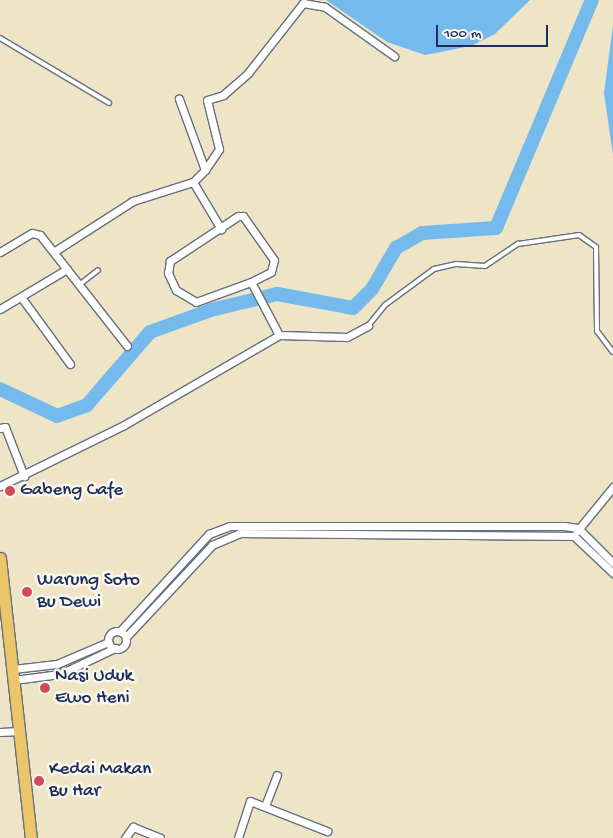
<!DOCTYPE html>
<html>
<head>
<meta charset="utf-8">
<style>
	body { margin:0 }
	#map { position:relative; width:613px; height:838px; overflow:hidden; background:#eee5c6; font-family:"Gochi Hand",sans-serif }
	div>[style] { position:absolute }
	.water>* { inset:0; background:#75baec }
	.river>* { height:14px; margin:-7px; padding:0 7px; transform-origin:7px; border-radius:7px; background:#75baec }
	.roads { filter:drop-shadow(1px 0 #656f82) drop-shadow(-1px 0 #656f82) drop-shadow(0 1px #656f82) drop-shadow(0 -1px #656f82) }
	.service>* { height:4px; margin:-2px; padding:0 2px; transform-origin:2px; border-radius:2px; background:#fff }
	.minor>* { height:7px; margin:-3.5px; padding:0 3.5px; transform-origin:3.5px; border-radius:3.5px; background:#fff }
	.minor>.ring { margin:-3.5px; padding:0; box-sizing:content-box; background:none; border:7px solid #fff; border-radius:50% }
	.primary>* { height:11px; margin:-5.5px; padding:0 5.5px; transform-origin:5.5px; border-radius:5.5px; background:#edc569 }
	.dots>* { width:14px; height:14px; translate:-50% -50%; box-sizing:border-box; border:2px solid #fbf7ec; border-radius:50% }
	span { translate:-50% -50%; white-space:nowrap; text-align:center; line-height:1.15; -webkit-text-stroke:5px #fbf7ec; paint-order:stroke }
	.poi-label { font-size:19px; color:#1b2f5e }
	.left { translate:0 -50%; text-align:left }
	.scale { position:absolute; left:436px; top:25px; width:112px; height:22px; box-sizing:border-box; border:2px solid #1b2f5e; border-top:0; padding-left:6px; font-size:15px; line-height:18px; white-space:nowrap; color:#1b2f5e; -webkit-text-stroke:4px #fbf7ec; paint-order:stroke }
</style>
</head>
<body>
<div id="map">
	<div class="water">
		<i style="clip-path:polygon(326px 0,530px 0,495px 34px,471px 46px,425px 55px,387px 42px)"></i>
		<i style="clip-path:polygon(613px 25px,613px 155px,604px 93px)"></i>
	</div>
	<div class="river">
		<i style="left:0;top:389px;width:63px;rotate:25.3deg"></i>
		<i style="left:57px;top:416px;width:32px;rotate:-20deg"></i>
		<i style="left:87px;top:405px;width:96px;rotate:-49.2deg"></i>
		<i style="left:150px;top:332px;width:65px;rotate:-19.8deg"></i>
		<i style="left:211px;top:310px;width:68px;rotate:-13.6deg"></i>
		<i style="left:277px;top:294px;width:77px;rotate:10.4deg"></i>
		<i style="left:353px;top:308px;width:27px;rotate:-45deg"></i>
		<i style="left:372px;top:289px;width:48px;rotate:-59.7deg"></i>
		<i style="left:396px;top:248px;width:30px;rotate:-30deg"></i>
		<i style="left:422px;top:233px;width:74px;rotate:-3.9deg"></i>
		<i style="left:496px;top:228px;width:247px;rotate:-67.2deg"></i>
	</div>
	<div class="roads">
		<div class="service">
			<i style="left:0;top:38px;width:127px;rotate:30.8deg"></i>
			<i style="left:79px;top:285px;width:24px;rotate:-38deg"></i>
			<i style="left:368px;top:326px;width:27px;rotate:-51deg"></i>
			<i style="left:385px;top:305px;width:61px;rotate:-36.3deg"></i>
			<i style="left:434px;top:269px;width:23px;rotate:-13deg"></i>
			<i style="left:456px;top:264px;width:29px;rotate:4deg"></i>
			<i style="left:485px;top:266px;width:40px;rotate:-34deg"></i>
			<i style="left:518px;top:244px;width:62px;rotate:-8.4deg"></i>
			<i style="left:579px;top:235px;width:21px;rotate:35deg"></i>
			<i style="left:596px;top:247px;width:84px;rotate:89.3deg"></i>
			<i style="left:597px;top:331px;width:26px;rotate:53deg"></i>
		</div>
		<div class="minor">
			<i style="left:205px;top:170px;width:25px;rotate:-56deg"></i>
			<i style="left:219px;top:149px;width:50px;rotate:-103.8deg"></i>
			<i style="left:207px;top:100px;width:17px;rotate:-17deg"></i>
			<i style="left:223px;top:95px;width:33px;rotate:-41deg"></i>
			<i style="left:248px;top:73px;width:89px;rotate:-51.8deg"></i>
			<i style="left:303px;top:3px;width:22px;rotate:10deg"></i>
			<i style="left:325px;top:7px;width:85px;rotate:35.4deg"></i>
			<i style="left:193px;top:182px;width:55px;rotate:59.2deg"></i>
			<i style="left:55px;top:251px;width:93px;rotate:-32.7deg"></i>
			<i style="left:133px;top:201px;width:63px;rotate:-17.6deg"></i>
			<i style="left:193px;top:182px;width:17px;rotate:-45deg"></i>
			<i style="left:205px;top:170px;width:76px;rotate:-110.1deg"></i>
			<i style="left:0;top:252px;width:37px;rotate:-31deg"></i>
			<i style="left:32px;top:233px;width:8px;rotate:14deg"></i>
			<i style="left:40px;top:235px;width:141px;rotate:51.9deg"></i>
			<i style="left:21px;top:297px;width:83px;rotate:53.8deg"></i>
			<i style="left:0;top:309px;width:78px;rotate:-30.8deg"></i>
			<i style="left:279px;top:335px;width:68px;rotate:1.7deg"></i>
			<i style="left:347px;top:337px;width:24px;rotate:-28deg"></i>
			<i style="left:0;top:428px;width:5px;rotate:-11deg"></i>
			<i style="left:5px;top:427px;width:53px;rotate:68.8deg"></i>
			<i style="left:0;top:486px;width:138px;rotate:-26.2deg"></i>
			<i style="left:124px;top:425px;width:179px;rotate:-30.1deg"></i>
			<i style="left:279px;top:335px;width:60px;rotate:-117.8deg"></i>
			<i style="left:251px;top:282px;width:22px;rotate:-27deg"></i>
			<i style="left:271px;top:272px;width:12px;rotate:-76deg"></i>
			<i style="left:274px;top:260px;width:54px;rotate:-125.2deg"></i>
			<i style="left:243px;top:216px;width:5px;rotate:180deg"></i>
			<i style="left:238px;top:216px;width:82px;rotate:146.5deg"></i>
			<i style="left:170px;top:261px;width:12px;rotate:99deg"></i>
			<i style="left:168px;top:273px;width:19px;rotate:65deg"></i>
			<i style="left:176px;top:290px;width:23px;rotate:31deg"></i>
			<i style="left:196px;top:302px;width:59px;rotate:-20deg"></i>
			<i style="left:577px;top:531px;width:57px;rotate:-50.7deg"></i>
			<i class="ring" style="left:108px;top:631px;width:11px;height:11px"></i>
			<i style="left:120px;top:631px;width:132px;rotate:-47.5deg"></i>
			<i style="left:209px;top:534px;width:22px;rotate:-21deg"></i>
			<i style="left:230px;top:526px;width:334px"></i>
			<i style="left:564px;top:526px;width:14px;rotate:8deg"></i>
			<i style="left:578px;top:528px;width:49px;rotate:45deg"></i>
			<i style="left:126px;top:637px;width:126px;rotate:-46.9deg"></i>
			<i style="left:212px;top:545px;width:30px;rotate:-23deg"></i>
			<i style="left:240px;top:533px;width:334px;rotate:0.5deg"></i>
			<i style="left:574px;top:536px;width:54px;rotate:43.5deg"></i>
			<i style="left:13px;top:669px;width:44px;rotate:-6.5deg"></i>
			<i style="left:57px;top:664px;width:56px;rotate:-23.3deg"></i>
			<i style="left:14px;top:680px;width:46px;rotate:-7.4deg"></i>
			<i style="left:60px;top:674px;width:61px;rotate:-25.3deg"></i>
			<i style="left:0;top:732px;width:20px;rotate:-3deg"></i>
			<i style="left:265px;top:806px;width:33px;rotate:-69deg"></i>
			<i style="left:125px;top:838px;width:14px;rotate:-54deg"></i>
			<i style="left:133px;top:827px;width:29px;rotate:22deg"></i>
			<i style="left:238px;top:838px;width:39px;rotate:-72deg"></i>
			<i style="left:250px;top:801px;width:83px;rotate:21.3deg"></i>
		</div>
		<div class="primary">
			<i style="left:0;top:558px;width:282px;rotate:83.7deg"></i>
		</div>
	</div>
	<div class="dots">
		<i style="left:10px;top:491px;background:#d1495b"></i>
		<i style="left:27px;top:592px;background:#d1495b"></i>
		<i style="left:45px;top:688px;background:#d1495b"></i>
		<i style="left:39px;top:781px;background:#d1495b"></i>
	</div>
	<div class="poi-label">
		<span class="left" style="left:20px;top:491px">Gabeng Cafe</span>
		<span class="left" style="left:37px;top:592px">Warung Soto<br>Bu Dewi</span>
		<span class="left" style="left:55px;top:688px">Nasi Uduk<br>Ewo Heni</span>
		<span class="left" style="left:49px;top:781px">Kedai Makan<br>Bu Har</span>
	</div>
	<div class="scale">100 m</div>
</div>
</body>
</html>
